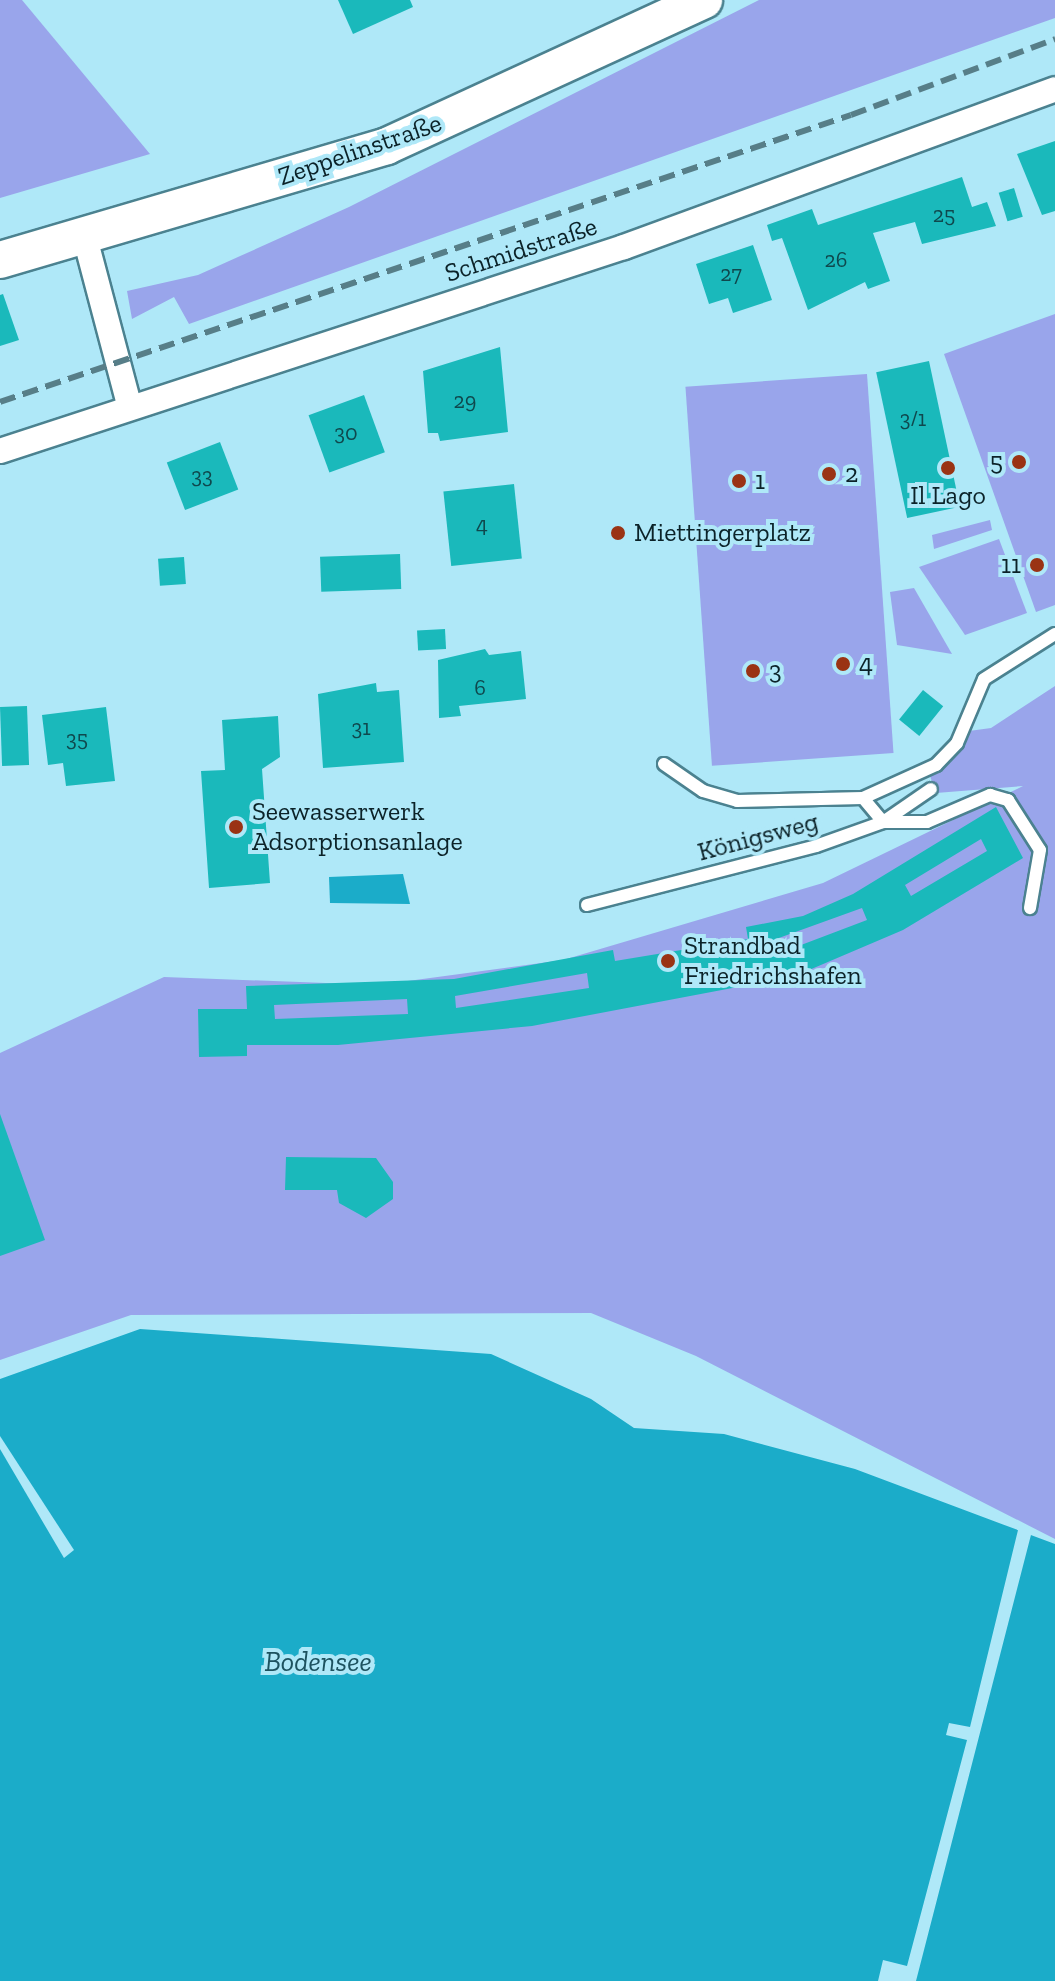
<!DOCTYPE html>
<html>
<head>
<meta charset="utf-8">
<style>
	body { margin:0 }
	#map { position:relative; width:1055px; height:1981px; overflow:hidden; background:#afe8f8; font-family:"Zilla Slab",serif }
	div>[style] { position:absolute }
	.green>* { inset:0; background:#99a5eb; transform-origin:0 0 }
	.water>* { inset:0; background:#1bacc9 }
	.pier>* { inset:0; background:#afe8f8 }
	.building>* { inset:0; background:#1ab9bb; transform-origin:0 0 }
	.roads { filter:drop-shadow(2px 0 #4b8290) drop-shadow(-2px 0 #4b8290) drop-shadow(0 2px #4b8290) drop-shadow(0 -2px #4b8290) }
	.service>* { height:12px; margin:-6px; padding:0 6px; transform-origin:6px; border-radius:6px; background:#fff }
	.minor>* { height:24px; margin:-12px; padding:0 12px; transform-origin:12px; border-radius:12px; background:#fff }
	.secondary>* { height:36px; margin:-18px; padding:0 18px; transform-origin:18px; border-radius:18px; background:#fff }
	.rail>* { height:6px; margin-top:-3px; transform-origin:0; background:repeating-linear-gradient(90deg,#577e88 0 16px,transparent 0 24px) }
	.dots>* { width:22px; height:22px; translate:-50% -50%; box-sizing:border-box; border:4px solid #afe8f8; border-radius:50% }
	span { translate:-50% -50%; white-space:nowrap; text-align:center; line-height:1.15; -webkit-text-stroke:8px #afe8f8; paint-order:stroke }
	.number-label { font-size:22px; color:#0f484d }
	.number-label span { -webkit-text-stroke-width:0 }
	.street-label { font-size:26px; color:#0b2228 }
	.poi-label { font-size:26px; color:#0b2228 }
	.right { translate:-100% -50%; text-align:right }
	.left { translate:0 -50%; text-align:left }
	.water-label { font-size:28px; color:#1d525f; font-style:italic }
</style>
</head>
<body>
<div id="map">
	<div class="green">
		<i style="clip-path:polygon(0 0,22px 0,150px 154px,0 198px)"></i>
		<i style="clip-path:polygon(759px 0,1055px 0,1055px 18px,189px 324px,174px 297px,132px 319px,127px 291px,198px 275px,349px 207px)"></i>
		<i style="clip-path:polygon(1055px 314px,1055px 605px,1036px 612px,944px 354px)"></i>
		<i style="left:867px;top:374px;width:380px;height:182px;rotate:86deg"></i>
		<i style="clip-path:polygon(990px 520px,992px 530px,934px 549px,932px 535px)"></i>
		<i style="clip-path:polygon(999px 539px,1027px 613px,965px 635px,919px 567px)"></i>
		<i style="clip-path:polygon(914px 588px,952px 654px,897px 645px,890px 592px)"></i>
		<i style="clip-path:polygon(1055px 686px,1055px 1539px,696px 1356px,591px 1313px,131px 1315px,0 1360px,0 1053px,164px 977px,378px 985px,563px 960px,823px 883px,1023px 786px,936px 793px,930px 776px,969px 731px,991px 728px)"></i>
	</div>
	<div class="water">
		<i style="clip-path:polygon(403px 874px,410px 904px,330px 903px,329px 877px)"></i>
		<i style="clip-path:polygon(140px 1329px,491px 1354px,591px 1399px,634px 1428px,724px 1434px,855px 1469px,1055px 1544px,1055px 1981px,0 1981px,0 1379px)"></i>
	</div>
	<div class="pier">
		<i style="clip-path:polygon(0 1436px,74px 1550px,64px 1558px,0 1449px)"></i>
		<i style="clip-path:polygon(1019px 1526px,1032px 1531px,916px 1981px,878px 1981px,883px 1960px,907px 1966px,967px 1740px,946px 1735px,949px 1723px,970px 1727px)"></i>
	</div>
	<div class="building">
		<i style="clip-path:polygon(338px 0,410px 0,413px 7px,353px 34px)"></i>
		<i style="clip-path:polygon(1055px 141px,1055px 211px,1042px 215px,1017px 154px)"></i>
		<i style="clip-path:polygon(962px 177px,972px 207px,987px 202px,996px 226px,922px 244px,915px 222px,873px 233px,890px 281px,868px 289px,865px 282px,808px 310px,782px 238px,772px 241px,767px 225px,812px 209px,818px 225px)"></i>
		<i style="left:1014px;top:188px;width:30px;height:16px;rotate:73deg"></i>
		<i style="clip-path:polygon(753px 245px,772px 300px,733px 313px,728px 298px,709px 304px,696px 264px)"></i>
		<i style="clip-path:polygon(3px 294px,19px 340px,0 346px,0 295px)"></i>
		<i style="clip-path:polygon(500px 347px,508px 432px,440px 441px,438px 433px,428px 433px,423px 371px)"></i>
		<i style="left:929px;top:361px;width:149px;height:54px;rotate:78deg"></i>
		<i style="left:364px;top:395px;width:61px;height:59px;rotate:70deg"></i>
		<i style="left:220px;top:442px;width:51px;height:57px;rotate:69deg"></i>
		<i style="left:514px;top:484px;width:75px;height:71px;rotate:84deg"></i>
		<i style="left:400px;top:554px;width:35px;height:80px;rotate:88deg"></i>
		<i style="left:184px;top:557px;width:27px;height:26px;rotate:86deg"></i>
		<i style="left:445px;top:629px;width:20px;height:28px;rotate:87deg"></i>
		<i style="clip-path:polygon(485px 649px,489px 655px,521px 651px,526px 699px,459px 706px,461px 716px,439px 718px,438px 660px)"></i>
		<i style="clip-path:polygon(376px 683px,377px 692px,399px 690px,404px 762px,323px 768px,318px 694px)"></i>
		<i style="left:923px;top:690px;width:26px;height:38px;rotate:39deg"></i>
		<i style="left:27px;top:706px;width:59px;height:27px;rotate:88deg"></i>
		<i style="clip-path:polygon(106px 707px,115px 781px,66px 786px,63px 763px,48px 765px,42px 715px)"></i>
		<i style="clip-path:polygon(278px 716px,280px 757px,262px 769px,270px 883px,209px 888px,201px 771px,225px 770px,222px 720px)"></i>
		<i style="clip-path:polygon(evenodd,996px 807px,1023px 858px,903px 930px,795px 976px,532px 1026px,338px 1045px,247px 1045px,247px 1056px,199px 1057px,198px 1009px,247px 1009px,246px 986px,454px 979px,613px 950px,615px 961px,748px 939px,746px 927px,803px 916px,853px 894px,996px 807px,981px 839px,987px 851px,911px 896px,905px 885px,981px 839px,996px 807px,862px 908px,867px 920px,780px 953px,776px 939px,862px 908px,996px 807px,587px 973px,589px 988px,456px 1008px,455px 996px,587px 973px,996px 807px,407px 999px,408px 1014px,275px 1019px,274px 1005px,407px 999px)"></i>
		<i style="clip-path:polygon(0 1114px,45px 1240px,0 1256px)"></i>
		<i style="clip-path:polygon(286px 1157px,376px 1158px,393px 1182px,393px 1199px,366px 1218px,339px 1203px,337px 1190px,285px 1190px)"></i>
	</div>
	<div class="roads">
		<div class="service">
			<i style="left:664px;top:764px;width:47px;rotate:34.7deg"></i>
			<i style="left:703px;top:791px;width:35px;rotate:16deg"></i>
			<i style="left:737px;top:801px;width:126px;rotate:-1.4deg"></i>
			<i style="left:863px;top:798px;width:80px;rotate:-24.3deg"></i>
			<i style="left:936px;top:765px;width:30px;rotate:-46deg"></i>
			<i style="left:957px;top:743px;width:69px;rotate:-67.1deg"></i>
			<i style="left:984px;top:679px;width:84px;rotate:-32.4deg"></i>
			<i style="left:863px;top:798px;width:31px;rotate:50deg"></i>
			<i style="left:883px;top:822px;width:44px"></i>
			<i style="left:927px;top:822px;width:69px;rotate:-23.2deg"></i>
			<i style="left:990px;top:795px;width:19px;rotate:16deg"></i>
			<i style="left:1008px;top:800px;width:59px;rotate:57.4deg"></i>
			<i style="left:1040px;top:850px;width:59px;rotate:99.8deg"></i>
			<i style="left:587px;top:905px;width:236px;rotate:-14.4deg"></i>
			<i style="left:816px;top:846px;width:71px;rotate:-19.7deg"></i>
			<i style="left:883px;top:822px;width:58px;rotate:-34.5deg"></i>
		</div>
		<div class="minor">
			<i style="left:84px;top:234px;width:176px;rotate:75.2deg"></i>
			<i style="left:0;top:451px;width:656px;rotate:-18.1deg"></i>
			<i style="left:624px;top:247px;width:459px;rotate:-20.1deg"></i>
		</div>
		<div class="secondary">
			<i style="left:0;top:260px;width:403px;rotate:-16.4deg"></i>
			<i style="left:387px;top:146px;width:349px;rotate:-24.7deg"></i>
		</div>
	</div>
	<div class="rail">
		<i style="left:0;top:402px;width:898px;rotate:-18.64deg"></i>
		<i style="left:851px;top:115px;width:218px;rotate:-20.4deg"></i>
	</div>
	<div class="dots">
		<i style="left:1019px;top:462px;background:#9a3314"></i>
		<i style="left:948px;top:468px;background:#9a3314"></i>
		<i style="left:829px;top:474px;background:#9a3314"></i>
		<i style="left:739px;top:481px;background:#9a3314"></i>
		<i style="left:618px;top:533px;background:#9a3314"></i>
		<i style="left:1037px;top:565px;background:#9a3314"></i>
		<i style="left:843px;top:664px;background:#9a3314"></i>
		<i style="left:753px;top:671px;background:#9a3314"></i>
		<i style="left:236px;top:827px;background:#9a3314"></i>
		<i style="left:668px;top:961px;background:#9a3314"></i>
	</div>
	<div class="number-label">
		<span style="left:944px;top:215px">25</span>
		<span style="left:836px;top:260px">26</span>
		<span style="left:731px;top:274px">27</span>
		<span style="left:465px;top:401px">29</span>
		<span style="left:913px;top:419px">3/1</span>
		<span style="left:346px;top:433px">30</span>
		<span style="left:202px;top:476px">33</span>
		<span style="left:482px;top:525px">4</span>
		<span style="left:480px;top:688px">6</span>
		<span style="left:361px;top:728px">31</span>
		<span style="left:77px;top:739px">35</span>
	</div>
	<div class="street-label">
		<span style="left:360px;top:150px;rotate:-19deg">Zeppelinstraße</span>
		<span style="left:521px;top:250px;rotate:-18deg">Schmidstraße</span>
		<span style="left:758px;top:837px;rotate:-15deg">Königsweg</span>
	</div>
	<div class="poi-label">
		<span class="right" style="left:1003px;top:462px">5</span>
		<span class="left" style="left:845px;top:474px">2</span>
		<span class="left" style="left:755px;top:481px">1</span>
		<span style="left:948px;top:496px">Il Lago</span>
		<span class="left" style="left:634px;top:533px">Miettingerplatz</span>
		<span class="right" style="left:1021px;top:565px">11</span>
		<span class="left" style="left:859px;top:664px">4</span>
		<span class="left" style="left:769px;top:671px">3</span>
		<span class="left" style="left:252px;top:827px">Seewasserwerk<br>Adsorptionsanlage</span>
		<span class="left" style="left:684px;top:961px">Strandbad<br>Friedrichshafen</span>
	</div>
	<div class="water-label">
		<span style="left:318px;top:1662px">Bodensee</span>
	</div>
</div>
</body>
</html>
